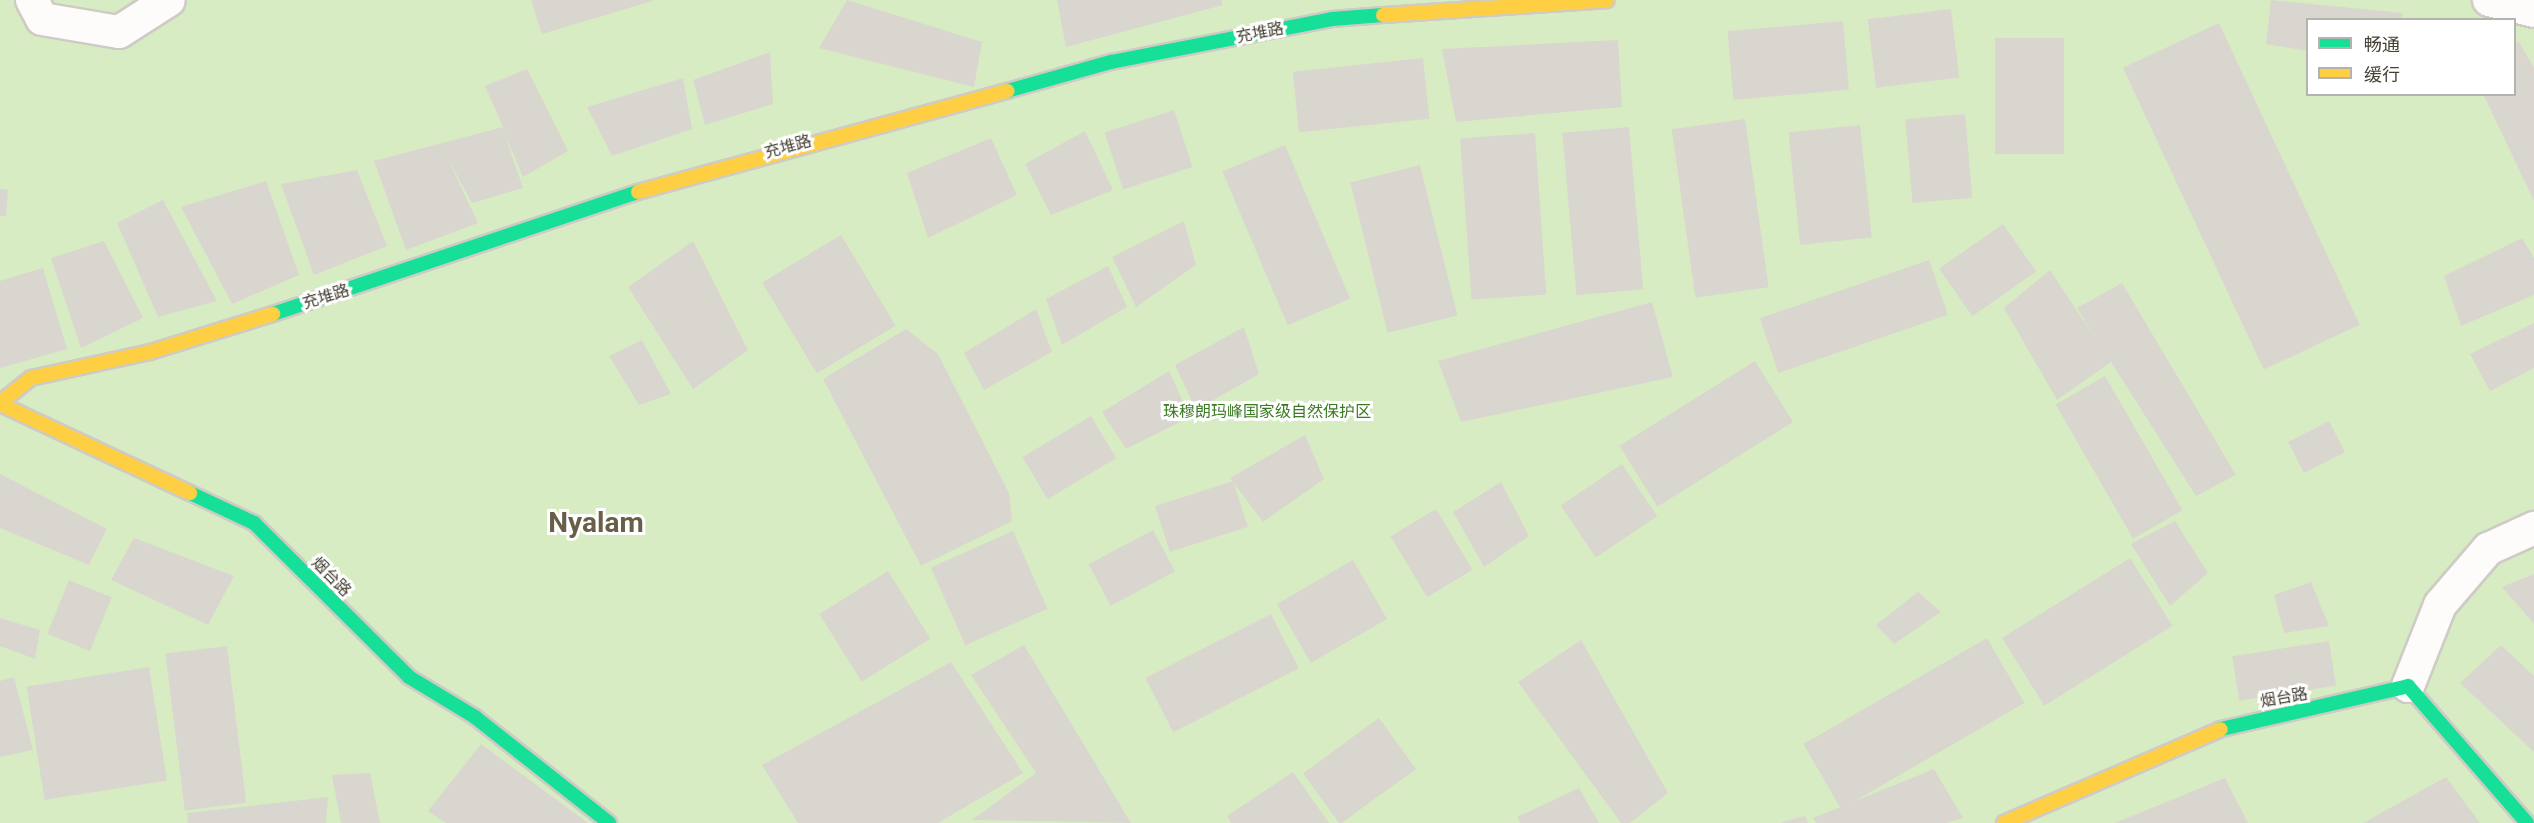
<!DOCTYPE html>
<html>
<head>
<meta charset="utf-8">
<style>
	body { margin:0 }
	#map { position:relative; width:2534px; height:823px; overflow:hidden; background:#f0eee6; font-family:Roboto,"Noto Sans SC",sans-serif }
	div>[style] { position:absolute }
	.green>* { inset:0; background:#d8ecc3 }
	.building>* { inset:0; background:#d9d6cf; transform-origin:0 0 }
	.roads { filter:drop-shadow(2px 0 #cecbc4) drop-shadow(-2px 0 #cecbc4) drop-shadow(0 2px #cecbc4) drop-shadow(0 -2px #cecbc4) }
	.street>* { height:32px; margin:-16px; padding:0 16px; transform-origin:16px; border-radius:16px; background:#fdfcfb }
	.fast>* { height:14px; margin:-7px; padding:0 7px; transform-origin:7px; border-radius:7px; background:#16e098 }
	.slow>* { height:14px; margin:-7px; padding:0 7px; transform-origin:7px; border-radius:7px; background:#ffcf43 }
	span { translate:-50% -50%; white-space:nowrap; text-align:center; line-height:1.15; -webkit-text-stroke:6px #fff; paint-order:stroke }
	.street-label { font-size:16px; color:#454033 }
	.park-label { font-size:16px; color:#3a7b22 }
	.town-label { font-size:28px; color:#695f49; font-weight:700 }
	.legend { position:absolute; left:2306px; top:18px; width:210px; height:78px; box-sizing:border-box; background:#fff; border:2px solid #b5b3ad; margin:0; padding:8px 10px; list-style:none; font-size:18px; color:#454033 }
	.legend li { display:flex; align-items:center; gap:12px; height:30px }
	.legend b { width:30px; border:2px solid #b5b3ad }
</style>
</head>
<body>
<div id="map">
	<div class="green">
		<i style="clip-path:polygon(evenodd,0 0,2534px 0,2534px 823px,0 823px,0 0,2308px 20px,2514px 20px,2514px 94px,2308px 94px,2308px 20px)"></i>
	</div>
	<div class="building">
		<i style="clip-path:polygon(531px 0,652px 0,652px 1px,542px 34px)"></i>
		<i style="clip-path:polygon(847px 0,982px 42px,974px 87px,819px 48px)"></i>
		<i style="clip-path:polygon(1057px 0,1221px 0,1223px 5px,1066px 47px)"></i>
		<i style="clip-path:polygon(2271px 0,2403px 13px,2402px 20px,2308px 20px,2308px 51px,2266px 44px)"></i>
		<i style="left:1951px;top:9px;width:69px;height:84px;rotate:83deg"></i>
		<i style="left:1843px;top:21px;width:69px;height:116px;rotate:85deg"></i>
		<i style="left:2219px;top:23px;width:333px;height:106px;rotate:65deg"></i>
		<i style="left:1995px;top:38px;width:69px;height:116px"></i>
		<i style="clip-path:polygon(1618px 40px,1622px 107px,1456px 122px,1442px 49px)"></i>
		<i style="clip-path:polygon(2519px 42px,2534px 68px,2534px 201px,2483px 94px,2514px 94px,2514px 44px)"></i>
		<i style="clip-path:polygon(770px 52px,773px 104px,705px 125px,693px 80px)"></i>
		<i style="left:1423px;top:58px;width:61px;height:131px;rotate:84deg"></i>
		<i style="clip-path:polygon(527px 69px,568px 151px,523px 177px,504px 132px,523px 188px,472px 203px,448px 159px,478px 223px,406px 250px,374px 161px,503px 127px,485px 86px)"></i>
		<i style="clip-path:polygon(683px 78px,692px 129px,612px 156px,587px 107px)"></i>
		<i style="left:1174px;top:110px;width:60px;height:73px;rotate:72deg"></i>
		<i style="left:1965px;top:114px;width:84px;height:60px;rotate:85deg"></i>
		<i style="left:1745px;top:119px;width:170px;height:74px;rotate:82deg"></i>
		<i style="left:1860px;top:125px;width:113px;height:72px;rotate:84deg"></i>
		<i style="left:1629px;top:127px;width:163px;height:67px;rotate:85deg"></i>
		<i style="clip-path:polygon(1085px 131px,1113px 190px,1051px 215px,1025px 164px)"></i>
		<i style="left:1535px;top:133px;width:162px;height:75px;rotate:86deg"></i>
		<i style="clip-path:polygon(991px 138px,1017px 195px,928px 238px,907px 173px)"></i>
		<i style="left:1285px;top:145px;width:167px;height:68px;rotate:67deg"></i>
		<i style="left:1420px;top:165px;width:155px;height:72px;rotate:76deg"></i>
		<i style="clip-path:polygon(357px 170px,387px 246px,314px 275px,281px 184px)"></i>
		<i style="clip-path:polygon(266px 181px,299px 275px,232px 304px,181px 207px)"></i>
		<i style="clip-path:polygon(0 189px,8px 190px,6px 216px,0 216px)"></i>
		<i style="clip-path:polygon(163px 200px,217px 301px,158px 317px,117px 223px)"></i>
		<i style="clip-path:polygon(1184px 221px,1196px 265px,1136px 307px,1112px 257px)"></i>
		<i style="left:2003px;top:224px;width:58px;height:78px;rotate:55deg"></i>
		<i style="left:841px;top:235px;width:106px;height:92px;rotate:59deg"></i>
		<i style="clip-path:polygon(2522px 238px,2534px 258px,2534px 295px,2461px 326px,2444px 276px)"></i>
		<i style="clip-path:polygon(104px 241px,143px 318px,81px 348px,51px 258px)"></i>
		<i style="clip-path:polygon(693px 241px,748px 350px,693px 389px,628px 287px)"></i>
		<i style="left:1929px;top:260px;width:58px;height:179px;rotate:71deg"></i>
		<i style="clip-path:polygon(1108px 266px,1127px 307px,1062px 345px,1046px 299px)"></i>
		<i style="clip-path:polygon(43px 268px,67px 349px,0 368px,0 281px)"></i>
		<i style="clip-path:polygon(2050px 270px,2095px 338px,2077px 308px,2122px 283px,2236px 475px,2196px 496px,2111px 362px,2057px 400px,2004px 308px)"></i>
		<i style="clip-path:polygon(1652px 302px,1673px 377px,1461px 422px,1438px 361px)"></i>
		<i style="clip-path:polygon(1036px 309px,1052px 352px,984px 390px,964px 353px)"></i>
		<i style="clip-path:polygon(2534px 323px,2534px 368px,2490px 391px,2470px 354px)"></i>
		<i style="clip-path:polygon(1244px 327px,1259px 374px,1196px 410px,1175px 365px)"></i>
		<i style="clip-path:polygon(906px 329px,938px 354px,1009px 493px,1012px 521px,921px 566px,823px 379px)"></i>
		<i style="clip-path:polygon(642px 340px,671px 394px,639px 405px,609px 356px)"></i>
		<i style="left:1755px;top:361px;width:72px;height:160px;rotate:58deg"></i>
		<i style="clip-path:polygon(1169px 371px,1190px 417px,1126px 449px,1102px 412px)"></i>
		<i style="left:2105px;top:376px;width:155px;height:57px;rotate:60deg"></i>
		<i style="left:1091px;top:416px;width:49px;height:80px;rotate:59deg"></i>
		<i style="left:2329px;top:421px;width:35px;height:46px;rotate:63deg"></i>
		<i style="clip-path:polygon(1305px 435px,1324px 479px,1263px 522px,1230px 478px)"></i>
		<i style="left:1622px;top:464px;width:63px;height:74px;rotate:56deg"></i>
		<i style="clip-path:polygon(0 474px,107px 529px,89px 565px,0 528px)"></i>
		<i style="left:1233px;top:481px;width:48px;height:82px;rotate:72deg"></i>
		<i style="clip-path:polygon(1501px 482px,1529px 536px,1484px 567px,1453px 512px)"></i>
		<i style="left:1436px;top:509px;width:71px;height:53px;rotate:59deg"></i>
		<i style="clip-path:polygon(2175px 521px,2208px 573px,2170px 606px,2131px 544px)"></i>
		<i style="left:1153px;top:530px;width:47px;height:73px;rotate:62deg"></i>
		<i style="left:1013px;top:531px;width:85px;height:90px;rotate:66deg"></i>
		<i style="clip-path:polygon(134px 538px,234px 576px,208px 625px,111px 580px)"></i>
		<i style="left:2130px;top:558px;width:80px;height:151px;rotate:58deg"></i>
		<i style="left:1353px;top:560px;width:68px;height:88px;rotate:60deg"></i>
		<i style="left:888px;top:571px;width:80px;height:81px;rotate:58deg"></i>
		<i style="clip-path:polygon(2534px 574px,2534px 624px,2502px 587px)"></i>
		<i style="left:69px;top:580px;width:46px;height:58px;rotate:22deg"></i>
		<i style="clip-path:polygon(2311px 582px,2329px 626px,2284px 633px,2274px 595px)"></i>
		<i style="clip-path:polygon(1918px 592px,1941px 612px,1894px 644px,1876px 625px)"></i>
		<i style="left:1271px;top:614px;width:61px;height:141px;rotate:63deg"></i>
		<i style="clip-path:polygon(0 618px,40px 630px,35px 659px,0 646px)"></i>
		<i style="left:1987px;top:638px;width:75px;height:212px;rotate:60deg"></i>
		<i style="clip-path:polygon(1581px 640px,1668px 793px,1630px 823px,1621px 823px,1518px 682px)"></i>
		<i style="left:2329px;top:641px;width:45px;height:98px;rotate:81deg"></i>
		<i style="clip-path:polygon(1024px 645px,1131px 823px,972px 820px,1036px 773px,971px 675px)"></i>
		<i style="clip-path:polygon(2501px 645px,2534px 676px,2534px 752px,2460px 683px)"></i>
		<i style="left:227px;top:646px;width:158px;height:62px;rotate:83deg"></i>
		<i style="clip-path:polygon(951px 662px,1023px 773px,938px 823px,798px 823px,762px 765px)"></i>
		<i style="left:149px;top:667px;width:115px;height:124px;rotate:81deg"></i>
		<i style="clip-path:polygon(14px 677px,33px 750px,0 757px,0 681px)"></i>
		<i style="left:1379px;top:718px;width:63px;height:94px;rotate:54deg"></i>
		<i style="clip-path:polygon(481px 744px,588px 823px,446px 823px,428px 811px)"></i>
		<i style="clip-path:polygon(1934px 769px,1963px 818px,1947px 823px,1816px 823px,1813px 818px)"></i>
		<i style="clip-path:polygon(1293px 772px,1329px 823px,1231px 823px,1227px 816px)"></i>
		<i style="clip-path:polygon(370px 773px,380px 823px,341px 823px,332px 775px)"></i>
		<i style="clip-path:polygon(2446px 777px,2480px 823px,2363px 823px)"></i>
		<i style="clip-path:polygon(2225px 778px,2248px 823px,2115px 823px)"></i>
		<i style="clip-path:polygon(1579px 788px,1599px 823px,1520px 823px,1517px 817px)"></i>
		<i style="clip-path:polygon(328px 797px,326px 823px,188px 823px,187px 813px)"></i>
		<i style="clip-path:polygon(1805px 816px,1808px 823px,1782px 823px,1782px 822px)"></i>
	</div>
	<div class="roads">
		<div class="street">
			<i style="left:32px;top:0;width:21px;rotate:62deg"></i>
			<i style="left:42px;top:19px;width:78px;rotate:9.6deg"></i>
			<i style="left:119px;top:32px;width:59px;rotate:-32.6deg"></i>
			<i style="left:2489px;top:0;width:46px;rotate:13.7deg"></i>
			<i style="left:2408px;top:686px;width:87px;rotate:-68.4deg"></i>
			<i style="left:2440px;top:605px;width:74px;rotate:-49.4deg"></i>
			<i style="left:2488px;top:549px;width:51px;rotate:-24.5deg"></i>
		</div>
		<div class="fast">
			<i style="left:1007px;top:91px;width:108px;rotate:-15.6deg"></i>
			<i style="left:1111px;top:62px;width:225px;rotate:-11deg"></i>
			<i style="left:1332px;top:19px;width:51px;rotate:-4.5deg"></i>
			<i style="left:273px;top:314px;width:385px;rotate:-18.5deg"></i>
			<i style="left:190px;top:493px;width:71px;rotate:25.1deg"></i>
			<i style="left:254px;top:523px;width:218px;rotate:44.8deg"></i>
			<i style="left:409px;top:677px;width:77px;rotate:31.2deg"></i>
			<i style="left:475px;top:717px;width:171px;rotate:38.3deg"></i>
			<i style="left:2221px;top:729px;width:192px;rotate:-12.9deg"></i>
			<i style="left:2408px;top:686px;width:181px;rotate:49deg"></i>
		</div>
		<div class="slow">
			<i style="left:1383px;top:15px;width:224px;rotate:-3.8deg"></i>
			<i style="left:638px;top:192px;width:383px;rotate:-15.3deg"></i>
			<i style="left:0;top:403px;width:40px;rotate:-39deg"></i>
			<i style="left:31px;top:378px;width:122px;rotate:-12.3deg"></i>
			<i style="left:150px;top:352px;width:129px;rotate:-17.2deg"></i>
			<i style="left:0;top:404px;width:210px;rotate:25.1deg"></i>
			<i style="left:2004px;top:823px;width:236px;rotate:-23.4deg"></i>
		</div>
	</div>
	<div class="street-label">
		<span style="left:1260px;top:33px;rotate:-11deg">充堆路</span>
		<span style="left:788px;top:147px;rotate:-15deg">充堆路</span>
		<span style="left:326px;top:297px;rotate:-17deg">充堆路</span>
		<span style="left:331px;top:577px;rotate:45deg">烟台路</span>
		<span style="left:2284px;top:698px;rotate:-10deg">烟台路</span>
	</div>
	<div class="park-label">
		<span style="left:1267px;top:412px">珠穆朗玛峰国家级自然保护区</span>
	</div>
	<div class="town-label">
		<span style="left:596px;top:523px">Nyalam</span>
	</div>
	<ul class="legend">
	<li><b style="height:8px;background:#16e098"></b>畅通</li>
	<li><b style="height:8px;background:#ffcf43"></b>缓行</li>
	</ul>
</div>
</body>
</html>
